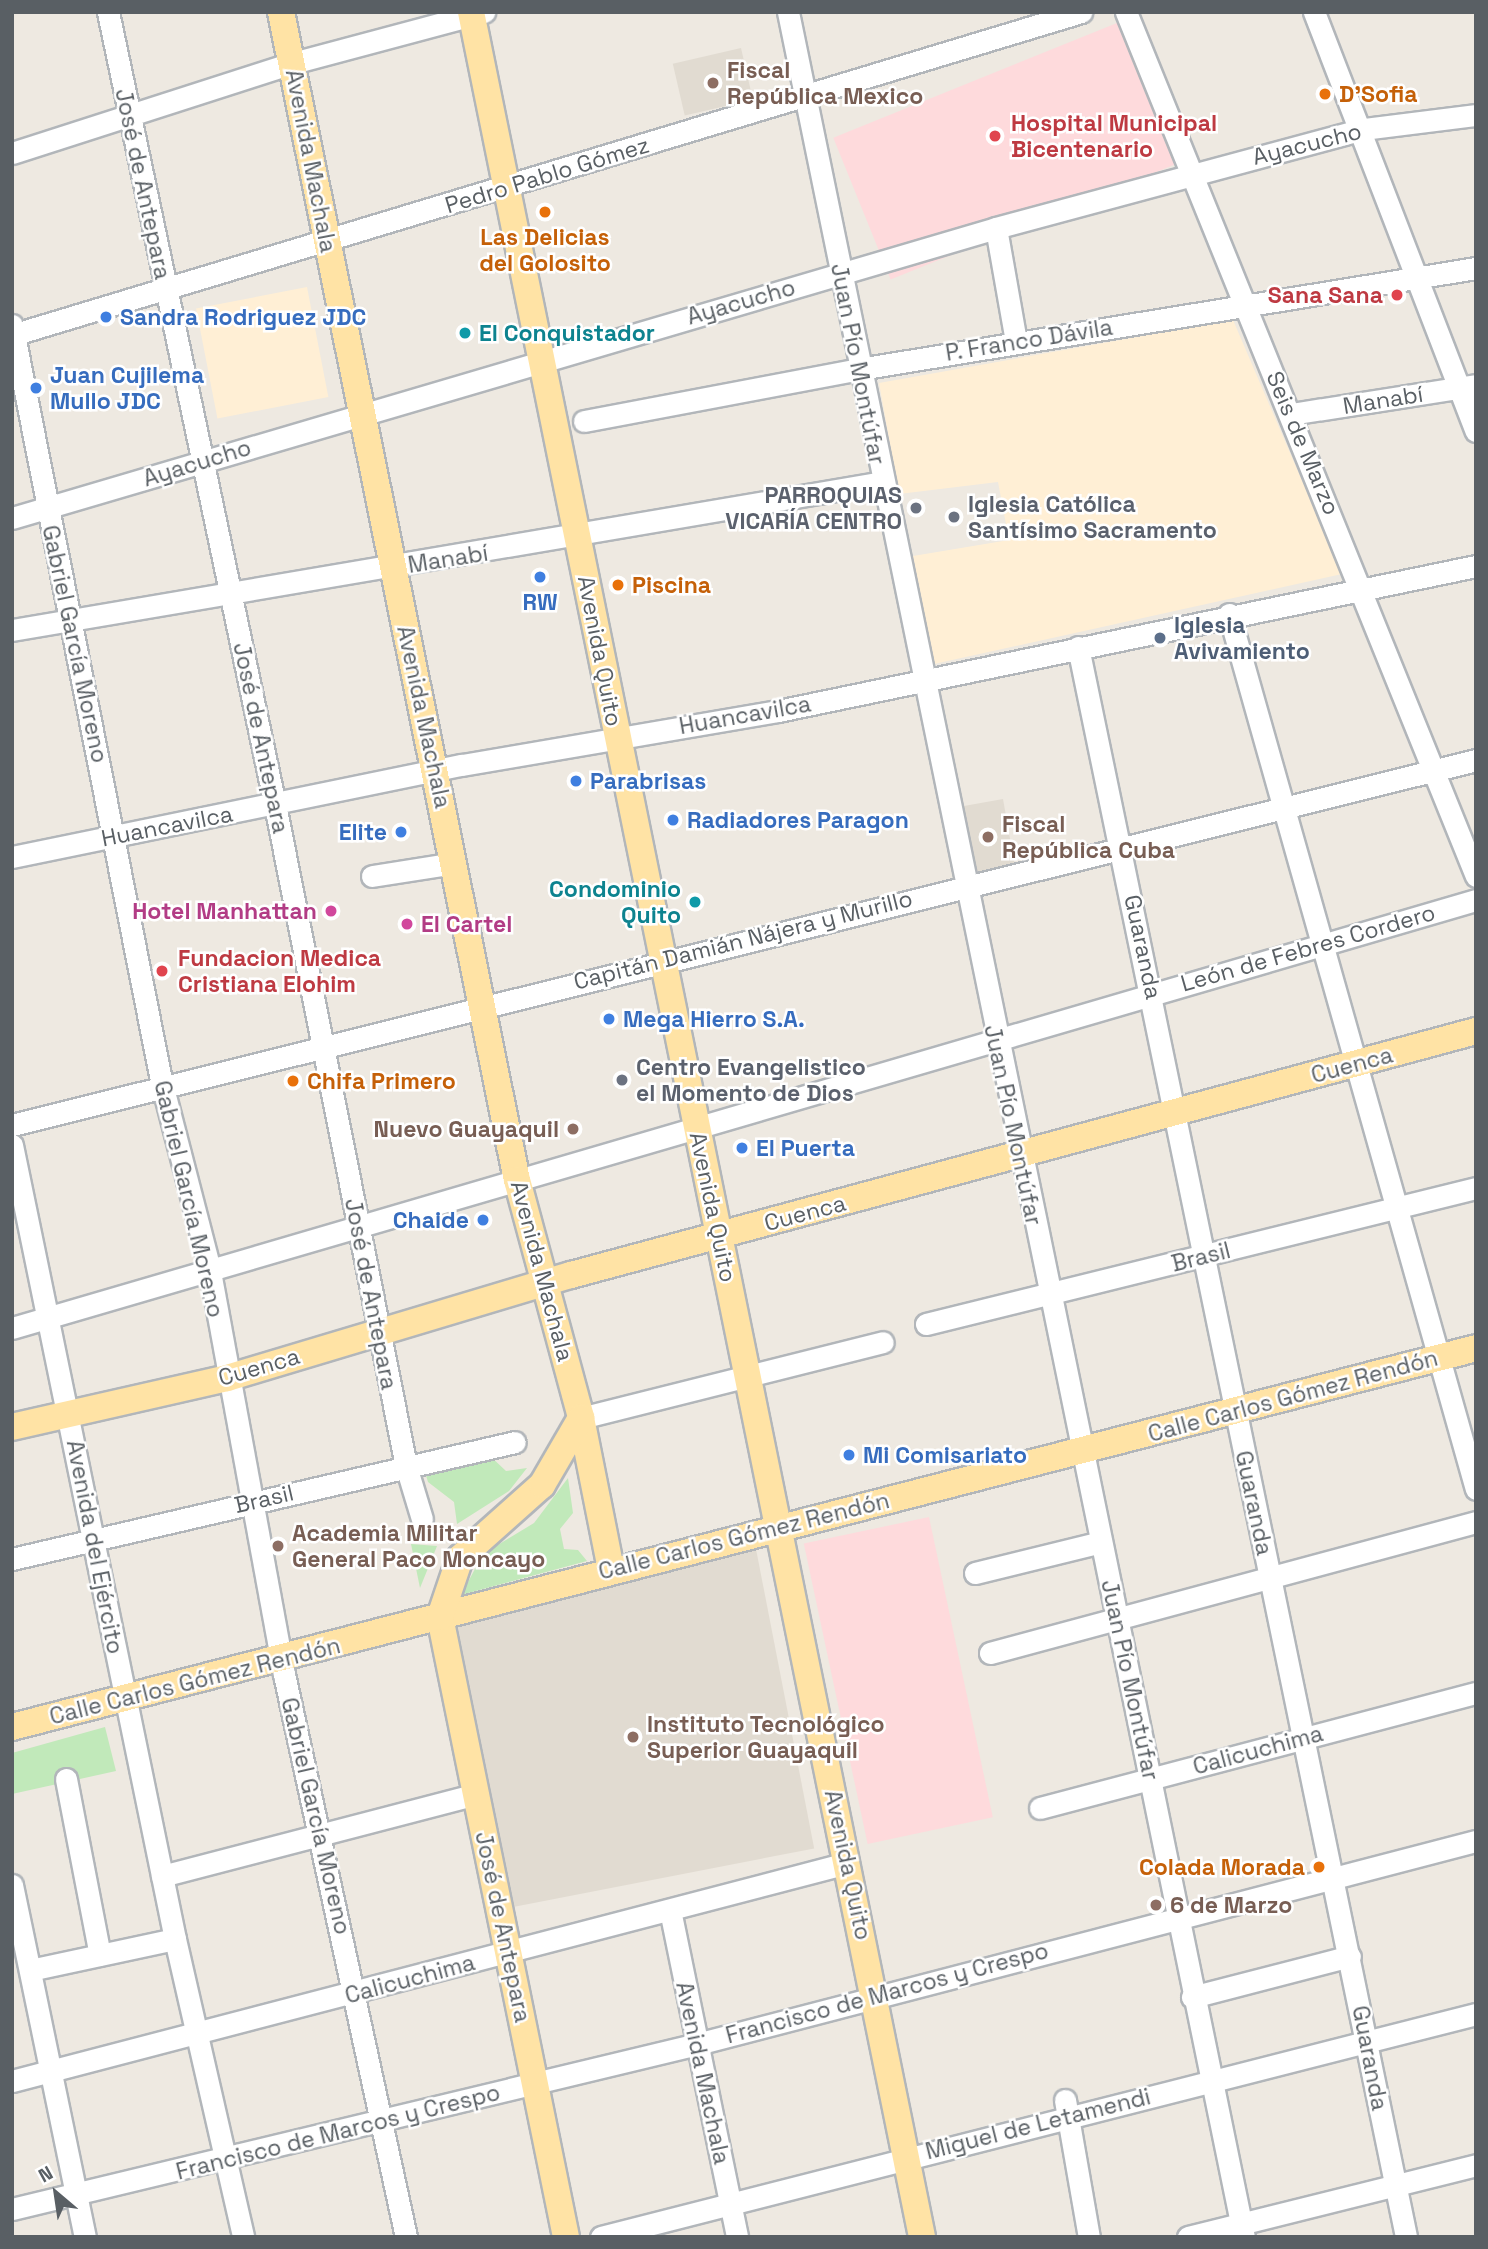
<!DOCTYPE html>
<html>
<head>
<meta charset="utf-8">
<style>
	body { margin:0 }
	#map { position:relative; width:1488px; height:2249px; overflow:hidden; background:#eee9e1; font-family:"Space Grotesk",sans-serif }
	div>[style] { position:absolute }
	.commercial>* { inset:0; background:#ffefd5; transform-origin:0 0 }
	.education>* { inset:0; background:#e1dbd1; transform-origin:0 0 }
	.medical>* { inset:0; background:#fedadc; transform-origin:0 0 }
	.green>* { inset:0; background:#c1e9ba }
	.roads { filter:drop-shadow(2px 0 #b2b6ba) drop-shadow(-2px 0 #b2b6ba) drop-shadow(0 2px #b2b6ba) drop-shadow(0 -2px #b2b6ba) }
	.minor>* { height:21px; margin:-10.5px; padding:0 10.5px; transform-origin:10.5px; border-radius:10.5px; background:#fff }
	.major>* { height:26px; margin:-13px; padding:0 13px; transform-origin:13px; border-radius:13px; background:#ffe3a5 }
	.dots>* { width:19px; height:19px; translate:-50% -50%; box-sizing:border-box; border:4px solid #fff; border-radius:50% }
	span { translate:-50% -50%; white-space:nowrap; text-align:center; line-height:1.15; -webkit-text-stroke:5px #fff; paint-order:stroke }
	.education-label { font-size:23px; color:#785e54; font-weight:700 }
	.left { translate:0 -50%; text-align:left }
	.right { translate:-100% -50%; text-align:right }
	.food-label { font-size:23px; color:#c56008; font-weight:700 }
	.health-label { font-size:23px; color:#be3a42; font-weight:700 }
	.street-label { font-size:23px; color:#595f64 }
	.shop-label { font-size:23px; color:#366cbe; font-weight:700 }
	.culture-label { font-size:23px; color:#0d838f; font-weight:700 }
	.worship-label { font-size:23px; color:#5b616d; font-weight:700 }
	.service-label { font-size:23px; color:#4e5e75; font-weight:700 }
	.hotel-label { font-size:23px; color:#b23c85; font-weight:700 }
	.frame { position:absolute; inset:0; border:14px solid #595f64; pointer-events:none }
	.north { position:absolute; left:21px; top:2158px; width:70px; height:70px; -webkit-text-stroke:5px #fff; paint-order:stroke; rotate:331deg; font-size:19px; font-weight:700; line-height:28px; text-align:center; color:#595f64 }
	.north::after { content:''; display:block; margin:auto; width:24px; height:32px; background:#595f64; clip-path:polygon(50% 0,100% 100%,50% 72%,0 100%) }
</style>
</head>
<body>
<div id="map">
	<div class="commercial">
		<i style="left:307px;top:287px;width:112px;height:113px;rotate:79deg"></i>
		<i style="clip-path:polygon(1233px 320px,1342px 574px,934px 664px,913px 556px,1009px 540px,998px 482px,899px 494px,879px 383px)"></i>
	</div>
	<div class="education">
		<i style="left:741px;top:48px;width:53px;height:70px;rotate:77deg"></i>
		<i style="left:1003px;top:799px;width:68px;height:44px;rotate:80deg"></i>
		<i style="left:756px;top:1549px;width:305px;height:317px;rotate:79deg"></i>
	</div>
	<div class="medical">
		<i style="left:1117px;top:23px;width:153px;height:306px;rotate:68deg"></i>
		<i style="left:929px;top:1517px;width:307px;height:128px;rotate:78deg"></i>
	</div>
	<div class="green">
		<i style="clip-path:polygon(488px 1454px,506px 1471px,527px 1468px,509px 1491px,457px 1524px,454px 1502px,428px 1482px,424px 1469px)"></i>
		<i style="clip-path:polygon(568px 1478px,573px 1513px,560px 1529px,564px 1549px,578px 1550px,587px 1561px,461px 1595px,483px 1554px,534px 1523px)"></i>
		<i style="clip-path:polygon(411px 1544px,437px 1546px,420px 1588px)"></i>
		<i style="clip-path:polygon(105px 1727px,116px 1771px,12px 1794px,12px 1753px)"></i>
	</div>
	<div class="roads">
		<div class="minor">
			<i style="left:108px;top:12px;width:810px;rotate:78.11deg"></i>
			<i style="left:275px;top:805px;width:674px;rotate:78.79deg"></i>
			<i style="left:406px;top:1466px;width:55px;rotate:73.2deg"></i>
			<i style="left:788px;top:12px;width:2271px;rotate:78.42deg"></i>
			<i style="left:1126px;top:12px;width:932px;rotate:67.95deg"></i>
			<i style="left:1314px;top:12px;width:449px;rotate:68.9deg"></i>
			<i style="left:12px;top:153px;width:295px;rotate:-17.8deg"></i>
			<i style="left:293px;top:63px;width:198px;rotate:-15deg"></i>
			<i style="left:996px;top:228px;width:116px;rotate:80deg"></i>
			<i style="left:12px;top:325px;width:770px;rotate:78.84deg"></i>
			<i style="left:161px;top:1080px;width:192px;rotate:75.5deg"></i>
			<i style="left:209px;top:1266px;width:415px;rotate:79.6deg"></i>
			<i style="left:284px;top:1674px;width:576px;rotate:77.77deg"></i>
			<i style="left:12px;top:335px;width:1117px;rotate:-16.81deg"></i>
			<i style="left:1291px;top:414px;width:187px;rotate:-8.9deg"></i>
			<i style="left:584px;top:421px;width:280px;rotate:-10.7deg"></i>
			<i style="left:859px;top:369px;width:625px;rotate:-9.3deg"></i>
			<i style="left:12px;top:518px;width:1026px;rotate:-16.42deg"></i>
			<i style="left:996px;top:228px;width:380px;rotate:-15.1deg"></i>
			<i style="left:1363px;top:129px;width:114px;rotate:-7.1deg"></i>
			<i style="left:1229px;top:614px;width:909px;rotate:74.24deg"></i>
			<i style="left:12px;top:630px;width:883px;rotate:-9.64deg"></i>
			<i style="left:1078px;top:647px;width:1623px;rotate:78.34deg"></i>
			<i style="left:12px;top:857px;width:459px;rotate:-11.6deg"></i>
			<i style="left:462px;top:765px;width:321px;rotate:-9.7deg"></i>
			<i style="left:778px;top:711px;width:713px;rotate:-11.74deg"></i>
			<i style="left:372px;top:876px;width:83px;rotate:-9deg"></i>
			<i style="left:12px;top:1125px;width:1509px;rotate:-14deg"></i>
			<i style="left:12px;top:1145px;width:811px;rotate:78.4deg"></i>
			<i style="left:175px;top:1939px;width:306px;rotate:77.1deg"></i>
			<i style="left:926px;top:1324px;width:567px;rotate:-13.89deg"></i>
			<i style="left:12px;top:1328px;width:1525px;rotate:-16.3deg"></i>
			<i style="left:581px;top:1418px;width:311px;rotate:-14.1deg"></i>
			<i style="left:12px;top:1559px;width:516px;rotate:-13.09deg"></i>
			<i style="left:975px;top:1573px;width:130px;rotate:-13.8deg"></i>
			<i style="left:990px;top:1653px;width:503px;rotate:-15.09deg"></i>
			<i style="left:66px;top:1779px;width:179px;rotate:79.1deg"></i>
			<i style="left:1040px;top:1808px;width:451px;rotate:-14.8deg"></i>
			<i style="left:162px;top:1876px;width:325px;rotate:-14.6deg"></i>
			<i style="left:12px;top:1885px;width:359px;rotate:78.3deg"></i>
			<i style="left:670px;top:1910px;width:334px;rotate:78.4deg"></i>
			<i style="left:30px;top:1970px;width:148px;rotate:-12.1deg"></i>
			<i style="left:1192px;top:1997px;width:163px;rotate:-14.5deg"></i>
			<i style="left:12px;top:2081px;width:863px;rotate:-14.63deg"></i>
			<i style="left:1065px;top:2100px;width:139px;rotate:80.1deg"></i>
			<i style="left:12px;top:2209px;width:705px;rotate:-13.54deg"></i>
			<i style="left:697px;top:2044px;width:805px;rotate:-14.61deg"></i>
			<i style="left:601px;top:2237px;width:903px;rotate:-14.3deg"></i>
			<i style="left:1188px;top:2237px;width:297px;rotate:-14deg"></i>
		</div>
		<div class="major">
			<i style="left:281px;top:12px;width:1192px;rotate:78.58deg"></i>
			<i style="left:517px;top:1180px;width:246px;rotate:74.9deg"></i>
			<i style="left:581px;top:1418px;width:155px;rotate:78.8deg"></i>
			<i style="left:471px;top:12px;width:2270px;rotate:78.54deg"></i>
			<i style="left:12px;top:1427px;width:221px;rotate:-12.8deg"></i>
			<i style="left:227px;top:1378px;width:359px;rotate:-16.7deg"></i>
			<i style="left:571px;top:1275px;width:937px;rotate:-15.09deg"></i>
			<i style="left:12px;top:1727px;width:1512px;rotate:-14.51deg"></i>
			<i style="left:566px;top:2237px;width:633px;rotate:-101.49deg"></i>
			<i style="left:440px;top:1617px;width:62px;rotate:-71.3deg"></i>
			<i style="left:460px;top:1558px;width:110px;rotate:-41.7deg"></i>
			<i style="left:542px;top:1485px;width:78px;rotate:-59.8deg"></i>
		</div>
	</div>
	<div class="dots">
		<i style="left:713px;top:83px;background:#8d6e63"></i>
		<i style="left:1325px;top:94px;background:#e8710a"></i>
		<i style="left:995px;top:136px;background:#e0444e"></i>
		<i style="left:545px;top:212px;background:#e8710a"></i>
		<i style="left:1397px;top:295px;background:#e0444e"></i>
		<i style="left:106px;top:317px;background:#3f7fe0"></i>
		<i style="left:465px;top:333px;background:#0f9aa8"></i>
		<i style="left:36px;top:388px;background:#3f7fe0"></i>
		<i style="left:916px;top:508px;background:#6b7280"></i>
		<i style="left:954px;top:517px;background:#6b7280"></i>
		<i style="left:540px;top:577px;background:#3f7fe0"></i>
		<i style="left:618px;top:585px;background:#e8710a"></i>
		<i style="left:1160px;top:638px;background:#5c6f8a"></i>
		<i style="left:576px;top:781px;background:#3f7fe0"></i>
		<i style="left:673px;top:820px;background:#3f7fe0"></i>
		<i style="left:401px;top:832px;background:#3f7fe0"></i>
		<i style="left:988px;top:837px;background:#8d6e63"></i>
		<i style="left:695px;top:902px;background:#0f9aa8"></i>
		<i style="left:331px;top:911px;background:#d1479c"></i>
		<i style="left:407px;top:924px;background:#d1479c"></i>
		<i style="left:162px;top:971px;background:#e0444e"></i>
		<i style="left:609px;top:1019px;background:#3f7fe0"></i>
		<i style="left:622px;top:1080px;background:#6b7280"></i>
		<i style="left:293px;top:1081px;background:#e8710a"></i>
		<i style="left:573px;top:1129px;background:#8d6e63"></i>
		<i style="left:742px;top:1148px;background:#3f7fe0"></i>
		<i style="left:483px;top:1220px;background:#3f7fe0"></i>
		<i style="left:849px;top:1455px;background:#3f7fe0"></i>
		<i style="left:278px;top:1546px;background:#8d6e63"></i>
		<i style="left:633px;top:1737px;background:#8d6e63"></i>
		<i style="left:1319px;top:1867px;background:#e8710a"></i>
		<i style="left:1156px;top:1905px;background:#8d6e63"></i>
	</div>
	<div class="education-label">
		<span class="left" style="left:727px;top:83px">Fiscal<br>República Mexico</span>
		<span class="left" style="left:1002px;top:837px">Fiscal<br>República Cuba</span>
		<span class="right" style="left:559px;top:1129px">Nuevo Guayaquil</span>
		<span class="left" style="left:292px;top:1546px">Academia Militar<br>General Paco Moncayo</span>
		<span class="left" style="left:647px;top:1737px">Instituto Tecnológico<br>Superior Guayaquil</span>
		<span class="left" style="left:1170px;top:1905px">6 de Marzo</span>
	</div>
	<div class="food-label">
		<span class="left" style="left:1339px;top:94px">D'Sofia</span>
		<span style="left:545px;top:250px">Las Delicias<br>del Golosito</span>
		<span class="left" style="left:632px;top:585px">Piscina</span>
		<span class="left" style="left:307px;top:1081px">Chifa Primero</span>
		<span class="right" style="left:1305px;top:1867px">Colada Morada</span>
	</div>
	<div class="health-label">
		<span class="left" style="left:1011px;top:136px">Hospital Municipal<br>Bicentenario</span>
		<span class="right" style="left:1383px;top:295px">Sana Sana</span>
		<span class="left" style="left:178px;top:971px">Fundacion Medica<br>Cristiana Elohim</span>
	</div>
	<div class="street-label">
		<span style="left:1307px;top:144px;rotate:-14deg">Ayacucho</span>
		<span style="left:311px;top:161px;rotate:79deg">Avenida Machala</span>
		<span style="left:547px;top:175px;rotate:-17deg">Pedro Pablo Gómez</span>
		<span style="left:143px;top:184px;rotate:78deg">José de Antepara</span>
		<span style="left:741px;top:302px;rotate:-16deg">Ayacucho</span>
		<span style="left:1029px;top:340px;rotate:-9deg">P. Franco Dávila</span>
		<span style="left:858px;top:364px;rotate:79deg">Juan Pío Montúfar</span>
		<span style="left:1383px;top:400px;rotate:-9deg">Manabí</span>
		<span style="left:1303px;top:443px;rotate:67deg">Seis de Marzo</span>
		<span style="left:197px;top:463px;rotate:-17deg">Ayacucho</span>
		<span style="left:448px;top:559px;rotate:-9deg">Manabí</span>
		<span style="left:75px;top:644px;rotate:78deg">Gabriel García Moreno</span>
		<span style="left:600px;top:651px;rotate:79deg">Avenida Quito</span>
		<span style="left:745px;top:715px;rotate:-10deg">Huancavilca</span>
		<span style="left:424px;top:717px;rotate:78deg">Avenida Machala</span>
		<span style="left:261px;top:738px;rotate:78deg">José de Antepara</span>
		<span style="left:167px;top:826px;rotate:-11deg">Huancavilca</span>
		<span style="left:743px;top:940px;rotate:-14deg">Capitán Damián Nájera y Murillo</span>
		<span style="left:1143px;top:947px;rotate:78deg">Guaranda</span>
		<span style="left:1308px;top:948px;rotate:-16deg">León de Febres Cordero</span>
		<span style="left:1352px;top:1065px;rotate:-15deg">Cuenca</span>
		<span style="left:1013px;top:1125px;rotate:78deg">Juan Pío Montúfar</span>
		<span style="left:189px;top:1199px;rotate:77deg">Gabriel García Moreno</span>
		<span style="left:713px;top:1207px;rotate:78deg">Avenida Quito</span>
		<span style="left:805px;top:1213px;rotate:-15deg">Cuenca</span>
		<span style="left:1201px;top:1257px;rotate:-14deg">Brasil</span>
		<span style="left:542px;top:1271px;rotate:75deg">Avenida Machala</span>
		<span style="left:371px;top:1294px;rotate:79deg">José de Antepara</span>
		<span style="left:259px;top:1367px;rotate:-16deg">Cuenca</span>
		<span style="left:1293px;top:1396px;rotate:-15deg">Calle Carlos Gómez Rendón</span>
		<span style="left:264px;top:1499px;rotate:-13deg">Brasil</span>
		<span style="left:1254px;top:1503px;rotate:78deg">Guaranda</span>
		<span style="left:744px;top:1536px;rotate:-14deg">Calle Carlos Gómez Rendón</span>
		<span style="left:95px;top:1547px;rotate:79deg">Avenida del Ejército</span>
		<span style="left:1130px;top:1680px;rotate:78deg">Juan Pío Montúfar</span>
		<span style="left:195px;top:1681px;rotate:-14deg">Calle Carlos Gómez Rendón</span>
		<span style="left:1258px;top:1750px;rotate:-15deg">Calicuchima</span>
		<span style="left:316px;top:1816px;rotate:77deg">Gabriel García Moreno</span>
		<span style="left:848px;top:1865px;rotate:78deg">Avenida Quito</span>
		<span style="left:503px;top:1927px;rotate:78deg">José de Antepara</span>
		<span style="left:410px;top:1979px;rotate:-15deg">Calicuchima</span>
		<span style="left:887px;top:1993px;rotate:-15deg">Francisco de Marcos y Crespo</span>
		<span style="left:1370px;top:2058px;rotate:79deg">Guaranda</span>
		<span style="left:703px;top:2073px;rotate:78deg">Avenida Machala</span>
		<span style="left:1038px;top:2124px;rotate:-14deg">Miguel de Letamendi</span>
		<span style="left:338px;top:2132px;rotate:-14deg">Francisco de Marcos y Crespo</span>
	</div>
	<div class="shop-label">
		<span class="left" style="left:120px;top:317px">Sandra Rodriguez JDC</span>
		<span class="left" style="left:50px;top:388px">Juan Cujilema<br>Mullo JDC</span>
		<span style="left:540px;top:602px">RW</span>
		<span class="left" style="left:590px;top:781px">Parabrisas</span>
		<span class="left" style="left:687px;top:820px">Radiadores Paragon</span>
		<span class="right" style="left:387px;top:832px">Elite</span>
		<span class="left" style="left:623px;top:1019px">Mega Hierro S.A.</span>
		<span class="left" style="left:756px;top:1148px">El Puerta</span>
		<span class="right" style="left:469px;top:1220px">Chaide</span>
		<span class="left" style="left:863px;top:1455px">Mi Comisariato</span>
	</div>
	<div class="culture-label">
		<span class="left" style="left:479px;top:333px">El Conquistador</span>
		<span class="right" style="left:681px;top:902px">Condominio<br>Quito</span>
	</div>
	<div class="worship-label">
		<span class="right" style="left:902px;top:508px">PARROQUIAS<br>VICARÍA CENTRO</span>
		<span class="left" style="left:968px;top:517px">Iglesia Católica<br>Santísimo Sacramento</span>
		<span class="left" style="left:636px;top:1080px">Centro Evangelistico<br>el Momento de Dios</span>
	</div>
	<div class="service-label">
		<span class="left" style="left:1174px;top:638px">Iglesia<br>Avivamiento</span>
	</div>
	<div class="hotel-label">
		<span class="right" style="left:317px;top:911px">Hotel Manhattan</span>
		<span class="left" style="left:421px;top:924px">El Cartel</span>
	</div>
	<div class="frame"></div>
	<div class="north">N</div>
</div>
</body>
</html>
